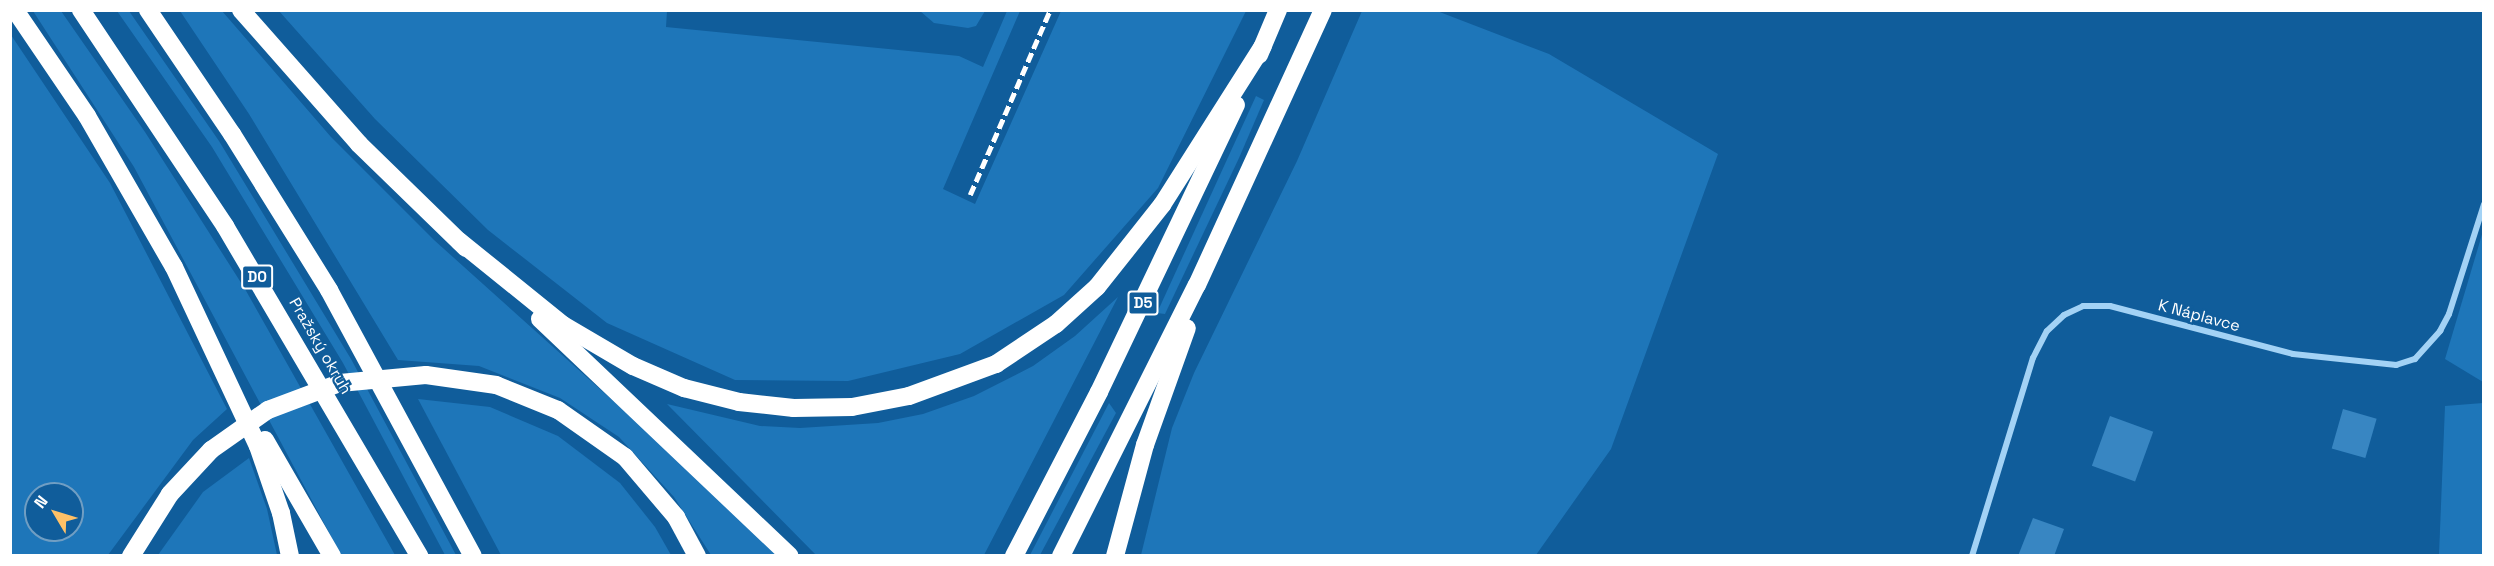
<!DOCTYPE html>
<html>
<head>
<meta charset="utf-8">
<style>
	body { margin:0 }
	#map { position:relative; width:2494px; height:566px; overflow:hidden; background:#105d9b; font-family:"Space Grotesk",sans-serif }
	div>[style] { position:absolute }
	.green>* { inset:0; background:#1e76b9 }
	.building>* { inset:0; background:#3886c2; transform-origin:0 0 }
	.minor>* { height:6px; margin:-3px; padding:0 3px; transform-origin:3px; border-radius:3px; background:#a3d2f5 }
	.motorway>* { height:18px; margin:-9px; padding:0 9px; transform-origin:9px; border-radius:9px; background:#fff }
	.rail>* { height:4.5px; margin-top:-2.25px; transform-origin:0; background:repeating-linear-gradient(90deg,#fff 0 10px,transparent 0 14.5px) }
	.motorway-bridge>* { height:18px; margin:-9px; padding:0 9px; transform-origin:9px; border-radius:9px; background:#fff }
	span { translate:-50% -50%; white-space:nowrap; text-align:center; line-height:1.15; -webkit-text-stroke:4.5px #105d9b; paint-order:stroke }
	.shield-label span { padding:2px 4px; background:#105d9b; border:2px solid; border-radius:4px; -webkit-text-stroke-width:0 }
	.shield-label { font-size:15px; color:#fff; font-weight:700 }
	.street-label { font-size:16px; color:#fff }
	.frame { position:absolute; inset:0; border:12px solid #fff; pointer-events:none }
	.north { position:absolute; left:24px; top:482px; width:60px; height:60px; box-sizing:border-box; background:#105d9b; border:2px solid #709ec3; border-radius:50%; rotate:308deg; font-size:16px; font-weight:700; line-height:24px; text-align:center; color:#fff }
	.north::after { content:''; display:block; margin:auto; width:21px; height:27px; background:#ffc167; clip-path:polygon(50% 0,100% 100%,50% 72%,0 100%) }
</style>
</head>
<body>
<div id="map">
	<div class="green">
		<i style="clip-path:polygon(33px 11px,61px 11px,145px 132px,245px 289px,395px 555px,341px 555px,134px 167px)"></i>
		<i style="clip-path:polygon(117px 11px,129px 11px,219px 141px,351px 359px,456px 555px,445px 555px,343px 363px,212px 147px)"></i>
		<i style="clip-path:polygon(180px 11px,222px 11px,331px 137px,434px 240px,718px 495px,776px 555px,711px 555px,674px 497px,619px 437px,560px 398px,479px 366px,398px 360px,249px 114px)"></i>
		<i style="clip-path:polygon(279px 11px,667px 11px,666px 27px,959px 56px,983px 67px,1007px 11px,1020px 11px,943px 189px,975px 204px,1061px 11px,1246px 11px,1158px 188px,1064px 295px,960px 354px,848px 381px,735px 380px,607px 323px,488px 230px,375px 119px)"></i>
		<i style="clip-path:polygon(920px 11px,919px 11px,985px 11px,976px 26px,968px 28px,934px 23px)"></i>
		<i style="clip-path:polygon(1362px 11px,1437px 11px,1549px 54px,1718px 154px,1611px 449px,1536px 555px,1141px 555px,1172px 428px,1194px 373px,1297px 161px)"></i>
		<i style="clip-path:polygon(evenodd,11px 35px,110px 183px,227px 409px,193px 440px,108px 555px,11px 555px,11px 35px,36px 494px,72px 494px,72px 530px,36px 530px,36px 494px)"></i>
		<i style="clip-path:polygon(1256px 96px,1264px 100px,1239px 158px,1165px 314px,1157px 313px)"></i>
		<i style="clip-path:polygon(2483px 231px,2483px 382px,2445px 359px)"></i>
		<i style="clip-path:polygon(1118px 297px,984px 555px,816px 555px,667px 404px,760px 426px,800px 428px,878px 423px,923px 414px,974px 396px,1033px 366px,1075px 336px)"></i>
		<i style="clip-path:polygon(418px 399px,490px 407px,558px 436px,620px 483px,655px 527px,671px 555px,501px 555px)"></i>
		<i style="clip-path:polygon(1109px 403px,1116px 413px,1040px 555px,1030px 555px)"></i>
		<i style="clip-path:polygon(2483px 403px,2483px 555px,2439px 555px,2445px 406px)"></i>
		<i style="clip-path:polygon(249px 458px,267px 509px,277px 555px,158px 555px,203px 492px)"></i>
	</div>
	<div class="building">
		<i style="left:2343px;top:409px;width:35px;height:41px;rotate:16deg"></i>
		<i style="left:2110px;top:416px;width:46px;height:53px;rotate:20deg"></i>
		<i style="clip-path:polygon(2033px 518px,2064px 529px,2054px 556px,2018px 556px)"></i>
	</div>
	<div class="minor">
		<i style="left:1972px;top:556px;width:207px;rotate:-72.9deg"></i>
		<i style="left:2033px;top:358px;width:30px;rotate:-63deg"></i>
		<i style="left:2047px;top:331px;width:23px;rotate:-43deg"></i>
		<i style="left:2064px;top:315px;width:21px;rotate:-25deg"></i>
		<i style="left:2083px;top:306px;width:27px"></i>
		<i style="left:2110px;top:306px;width:189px;rotate:14.7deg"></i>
		<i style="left:2293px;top:354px;width:104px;rotate:6.1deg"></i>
		<i style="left:2396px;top:365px;width:20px;rotate:-18deg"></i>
		<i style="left:2415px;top:359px;width:38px;rotate:-48deg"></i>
		<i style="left:2440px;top:331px;width:19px;rotate:-62deg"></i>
		<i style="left:2449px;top:314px;width:115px;rotate:-72.3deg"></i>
	</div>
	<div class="motorway">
		<i style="left:15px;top:10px;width:128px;rotate:55.8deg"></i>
		<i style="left:87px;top:116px;width:174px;rotate:60.1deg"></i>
		<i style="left:174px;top:267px;width:198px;rotate:64.9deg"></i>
		<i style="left:258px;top:446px;width:71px;rotate:71.1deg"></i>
		<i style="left:281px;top:513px;width:44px;rotate:78.2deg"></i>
		<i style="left:81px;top:10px;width:260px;rotate:56.3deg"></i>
		<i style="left:225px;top:226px;width:383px;rotate:59.5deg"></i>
		<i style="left:148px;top:10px;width:150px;rotate:55.9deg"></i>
		<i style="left:232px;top:134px;width:184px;rotate:58.1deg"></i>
		<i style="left:329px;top:290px;width:302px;rotate:61.6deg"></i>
		<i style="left:241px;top:10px;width:179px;rotate:48.6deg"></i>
		<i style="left:359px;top:144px;width:149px;rotate:44.2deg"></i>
		<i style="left:1259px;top:55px;width:49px;rotate:-67.1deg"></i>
		<i style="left:459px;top:241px;width:134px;rotate:38.9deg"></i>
		<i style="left:563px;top:325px;width:81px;rotate:30.4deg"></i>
		<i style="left:633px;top:366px;width:56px;rotate:23.3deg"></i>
		<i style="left:684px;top:388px;width:57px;rotate:14.3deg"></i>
		<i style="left:739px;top:402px;width:55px;rotate:6.2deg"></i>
		<i style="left:794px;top:408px;width:58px;rotate:-1deg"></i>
		<i style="left:852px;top:407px;width:58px;rotate:-10.9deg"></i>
		<i style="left:909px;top:396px;width:93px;rotate:-20.2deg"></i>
		<i style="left:996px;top:364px;width:72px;rotate:-33.7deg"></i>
		<i style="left:1056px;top:324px;width:55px;rotate:-42.1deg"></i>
		<i style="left:1097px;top:287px;width:105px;rotate:-51.6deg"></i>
		<i style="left:1162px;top:205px;width:188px;rotate:-57.6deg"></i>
		<i style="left:540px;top:319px;width:344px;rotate:43.5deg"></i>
		<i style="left:496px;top:385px;width:67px;rotate:22deg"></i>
		<i style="left:558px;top:410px;width:82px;rotate:35deg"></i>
		<i style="left:625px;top:457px;width:79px;rotate:49.6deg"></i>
		<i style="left:676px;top:517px;width:44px;rotate:61.7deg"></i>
		<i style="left:265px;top:440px;width:134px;rotate:60deg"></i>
		<i style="left:131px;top:556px;width:73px;rotate:-57.8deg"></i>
		<i style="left:170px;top:494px;width:60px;rotate:-47deg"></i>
		<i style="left:1014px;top:556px;width:185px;rotate:-62.6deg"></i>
		<i style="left:1099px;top:392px;width:318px;rotate:-64.5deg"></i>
		<i style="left:1061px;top:556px;width:303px;rotate:-63.4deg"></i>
		<i style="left:1197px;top:285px;width:302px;rotate:-65.4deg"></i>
		<i style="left:1115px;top:556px;width:115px;rotate:-74.9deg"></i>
		<i style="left:1145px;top:445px;width:124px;rotate:-70.3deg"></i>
	</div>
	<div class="rail">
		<i style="left:970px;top:195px;width:202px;rotate:-66.6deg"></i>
	</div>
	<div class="motorway-bridge">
		<i style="left:211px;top:450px;width:70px;rotate:-35.1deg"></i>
		<i style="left:268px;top:410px;width:77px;rotate:-20.6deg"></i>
		<i style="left:340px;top:383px;width:86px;rotate:-5.3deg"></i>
		<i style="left:426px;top:375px;width:71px;rotate:8.1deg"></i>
	</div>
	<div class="shield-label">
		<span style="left:257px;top:277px">D0</span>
		<span style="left:1143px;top:303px">D5</span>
	</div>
	<div class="street-label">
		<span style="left:2199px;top:316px;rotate:15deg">K Náplavce</span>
		<span style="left:320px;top:346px;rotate:60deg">Pražský okruh</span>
	</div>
	<div class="frame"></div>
	<div class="north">N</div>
</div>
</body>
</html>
